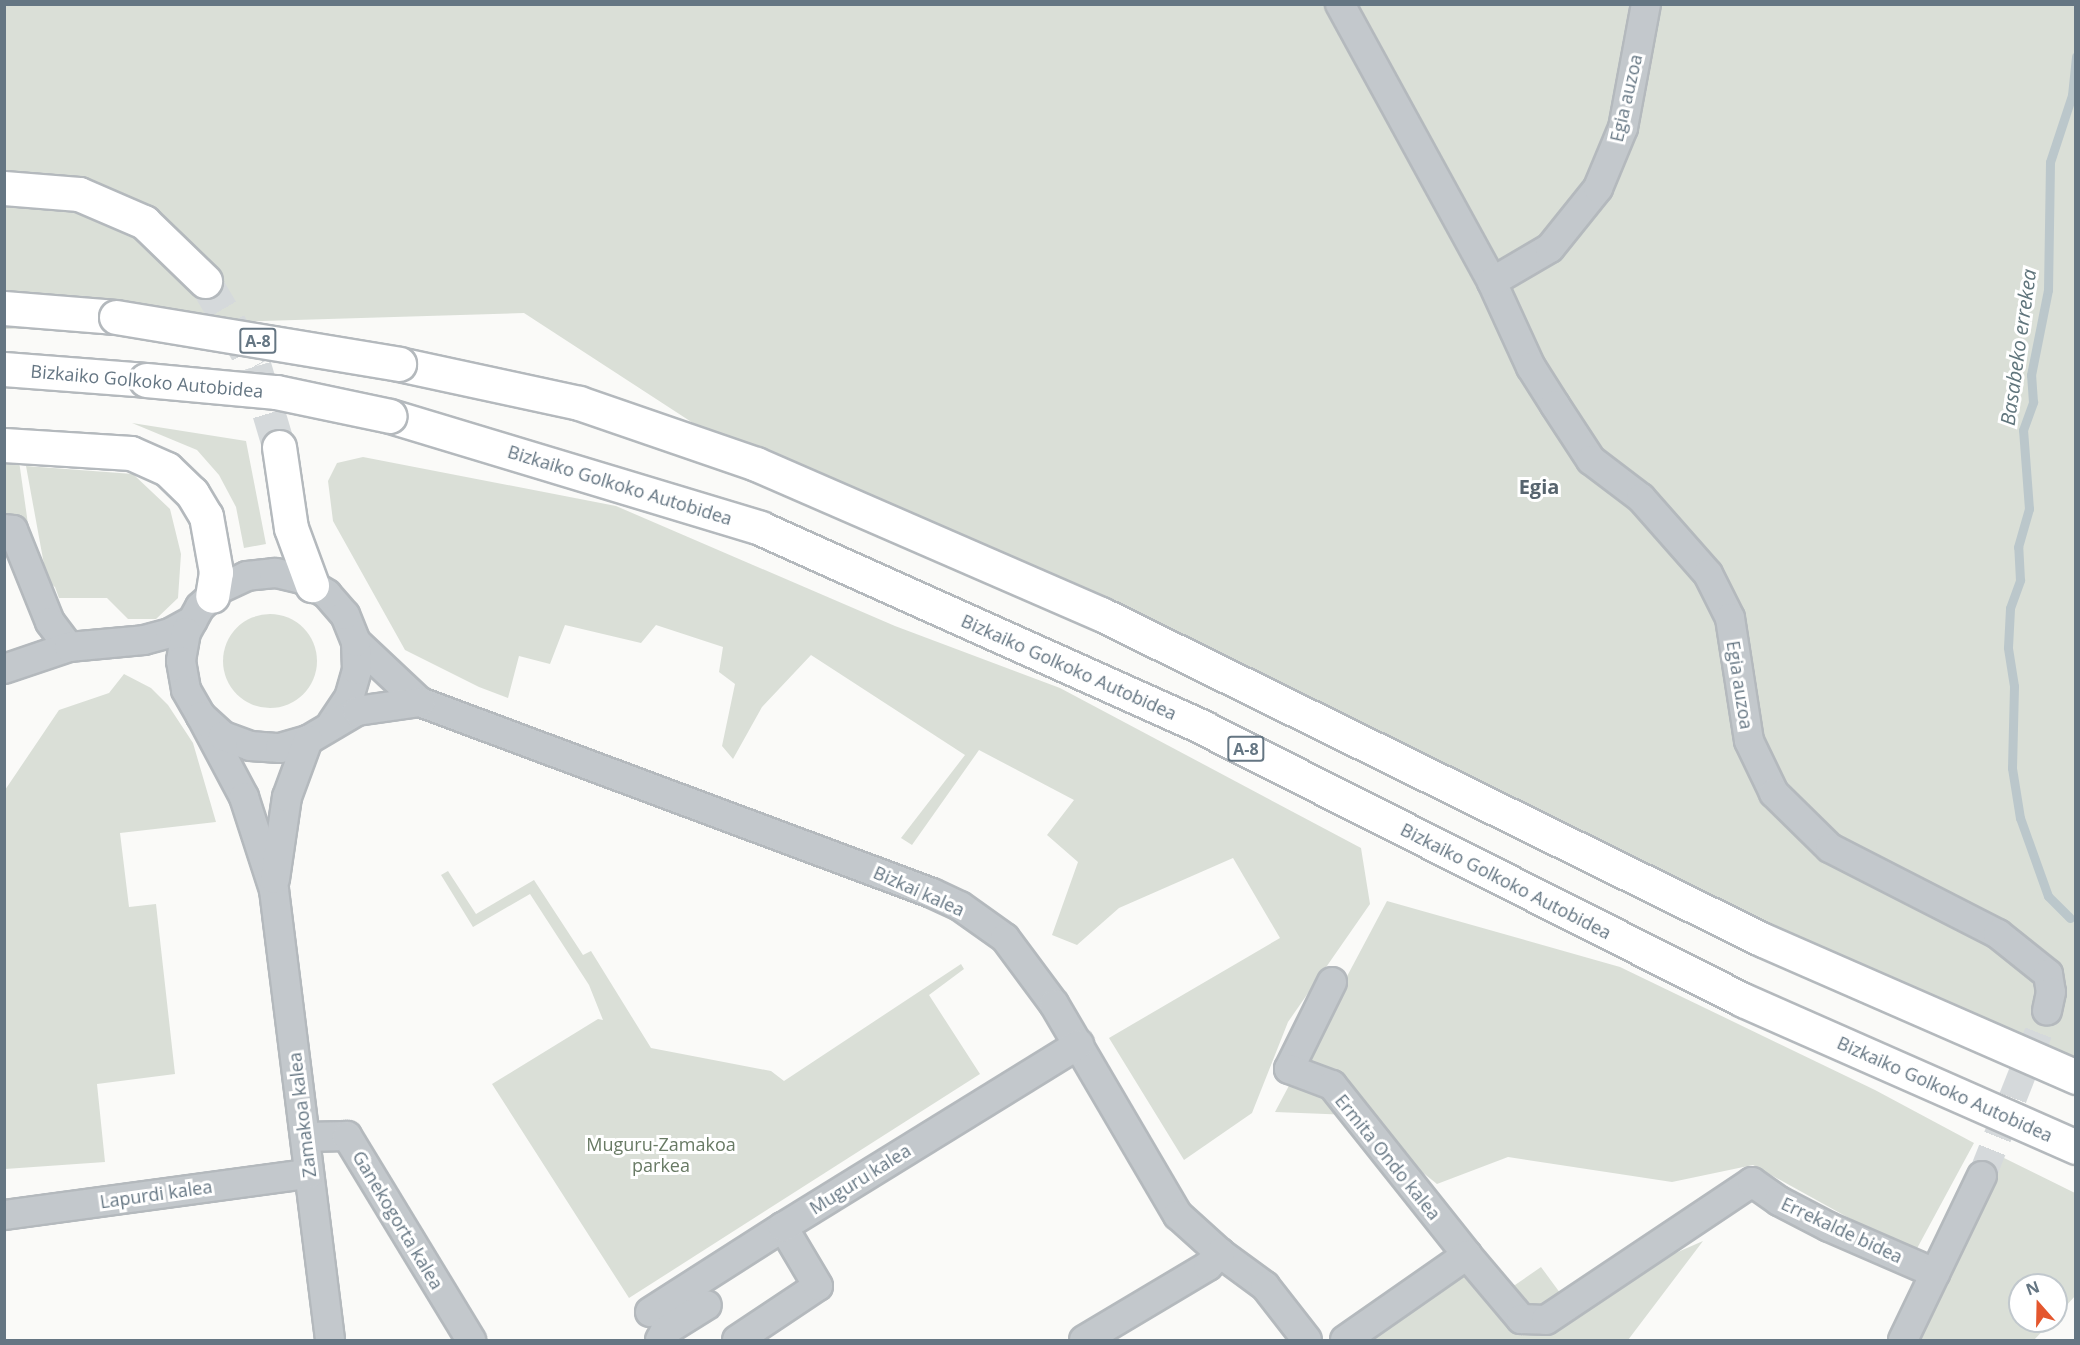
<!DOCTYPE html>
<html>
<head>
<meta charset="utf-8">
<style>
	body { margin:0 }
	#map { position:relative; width:2080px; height:1345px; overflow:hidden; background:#fafaf8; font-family:"Open Sans",sans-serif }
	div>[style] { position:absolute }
	.green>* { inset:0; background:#dadfd7 }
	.round { border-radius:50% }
	.stream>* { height:9px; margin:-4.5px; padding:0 4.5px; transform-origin:4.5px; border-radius:4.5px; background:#bbc7cb }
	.minor-tunnel>* { height:28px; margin-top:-14px; transform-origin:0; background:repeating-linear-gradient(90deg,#d5d9db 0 28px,transparent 0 42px) }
	.motorway-tunnel>* { height:33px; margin-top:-16.5px; transform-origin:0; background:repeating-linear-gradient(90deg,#d5d9db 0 33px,transparent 0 49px) }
	.roads { filter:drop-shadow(2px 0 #b4b9bd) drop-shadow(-2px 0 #b4b9bd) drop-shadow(0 2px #b4b9bd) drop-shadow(0 -2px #b4b9bd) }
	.minor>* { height:28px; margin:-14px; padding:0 14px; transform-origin:14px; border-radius:14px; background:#c3c8cc }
	.motorway>* { height:33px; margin:-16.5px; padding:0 16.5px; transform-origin:16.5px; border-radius:16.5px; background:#fff }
	.bridges { filter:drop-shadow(2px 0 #b4b9bd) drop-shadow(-2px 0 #b4b9bd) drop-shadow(0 2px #b4b9bd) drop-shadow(0 -2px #b4b9bd) }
	.motorway-bridge>* { height:33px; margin:-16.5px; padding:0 16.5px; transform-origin:16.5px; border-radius:16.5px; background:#fff }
	span { translate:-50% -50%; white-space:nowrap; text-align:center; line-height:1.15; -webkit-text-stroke:6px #fff; paint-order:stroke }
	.shield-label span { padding:2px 4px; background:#fff; border:2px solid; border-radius:4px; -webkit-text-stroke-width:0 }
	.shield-label { font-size:16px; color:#657683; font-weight:700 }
	.street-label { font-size:18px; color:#657683 }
	.park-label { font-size:18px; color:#687a64 }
	.water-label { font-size:20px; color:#60757c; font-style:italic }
	.neighbourhood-label { font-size:20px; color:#57646e; font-weight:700 }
	.frame { position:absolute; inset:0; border:6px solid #657683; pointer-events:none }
	.north { position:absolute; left:2008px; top:1273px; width:60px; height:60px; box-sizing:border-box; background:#fff; border:2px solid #c1c8cd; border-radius:50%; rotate:340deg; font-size:16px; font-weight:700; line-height:24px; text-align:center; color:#657683 }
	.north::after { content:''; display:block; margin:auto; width:21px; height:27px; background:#e4572e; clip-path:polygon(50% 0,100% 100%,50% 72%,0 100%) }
</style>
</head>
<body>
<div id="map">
	<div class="green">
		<i style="clip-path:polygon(4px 5px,2075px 5px,2075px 1076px,756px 464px,524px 313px,5px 329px)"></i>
		<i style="clip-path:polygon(132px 423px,246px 441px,266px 544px,244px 548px,236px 507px,219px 475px,197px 450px)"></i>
		<i style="clip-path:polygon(363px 457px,616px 506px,895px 626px,1060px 688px,1361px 848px,1370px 904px,1288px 1022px,1252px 1113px,1184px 1160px,1109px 1038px,1280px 938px,1233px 858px,1119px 908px,1077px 945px,1052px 935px,1078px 862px,1047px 835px,1074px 800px,979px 750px,912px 845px,901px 838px,965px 755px,811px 655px,762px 707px,733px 759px,722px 746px,735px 684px,719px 672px,723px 647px,656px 625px,641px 643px,565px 625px,550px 664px,519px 656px,508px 698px,479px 687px,405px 650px,333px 521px,328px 481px,337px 463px)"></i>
		<i style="clip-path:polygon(5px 461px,19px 461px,28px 524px,5px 523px)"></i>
		<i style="clip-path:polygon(26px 466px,133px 474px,170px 509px,181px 554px,178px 598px,156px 619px,128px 619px,107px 598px,59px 598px,55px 587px,47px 581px)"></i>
		<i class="round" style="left:223px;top:614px;width:94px;height:94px"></i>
		<i style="clip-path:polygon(124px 674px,151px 688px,168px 705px,193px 743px,216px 822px,120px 833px,129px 907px,156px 904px,175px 1074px,97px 1084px,105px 1162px,5px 1169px,5px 790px,59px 710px,109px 693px)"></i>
		<i style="clip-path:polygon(448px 871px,476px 914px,534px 880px,583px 955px,591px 951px,651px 1048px,771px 1071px,784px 1081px,961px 964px,964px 969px,929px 995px,980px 1074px,629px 1298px,492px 1084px,598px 1019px,603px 1020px,589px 985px,530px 894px,473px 927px,441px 875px)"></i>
		<i style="clip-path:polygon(1387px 901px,1620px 967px,1875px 1090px,1974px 1143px,1914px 1254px,1753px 1165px,1672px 1182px,1508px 1157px,1437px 1184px,1351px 1115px,1275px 1112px)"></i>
		<i style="clip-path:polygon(1996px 1154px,2075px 1193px,2075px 1296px,2056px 1317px,2056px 1285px,2020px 1285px,2020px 1321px,2052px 1321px,2034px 1340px,1912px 1340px)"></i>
		<i style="clip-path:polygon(1703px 1241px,1628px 1340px,1361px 1340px,1466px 1271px,1515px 1285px,1541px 1267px,1566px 1301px)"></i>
	</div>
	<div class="stream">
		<i style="left:2070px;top:918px;width:31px;rotate:-135deg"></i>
		<i style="left:2048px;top:896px;width:83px;rotate:-109.7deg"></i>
		<i style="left:2020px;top:818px;width:51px;rotate:-99.1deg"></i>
		<i style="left:2012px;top:768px;width:82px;rotate:-88.6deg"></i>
		<i style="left:2014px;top:686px;width:39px;rotate:-99deg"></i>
		<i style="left:2008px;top:647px;width:39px;rotate:-87deg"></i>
		<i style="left:2010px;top:608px;width:30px;rotate:-70deg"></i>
		<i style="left:2020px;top:580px;width:33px;rotate:-93deg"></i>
		<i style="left:2018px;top:547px;width:40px;rotate:-74deg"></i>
		<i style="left:2029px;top:509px;width:79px;rotate:-94.3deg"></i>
		<i style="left:2023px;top:430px;width:30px;rotate:-70deg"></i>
		<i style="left:2033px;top:402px;width:27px;rotate:-94deg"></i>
		<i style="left:2031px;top:375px;width:87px;rotate:-78.7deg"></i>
		<i style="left:2048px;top:290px;width:128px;rotate:-89.1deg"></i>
		<i style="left:2050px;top:162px;width:71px;rotate:-71.8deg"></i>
		<i style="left:2072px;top:95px;width:39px;rotate:-84deg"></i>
	</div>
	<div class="minor-tunnel">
		<i style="left:1982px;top:1176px;width:177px;rotate:-68.5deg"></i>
	</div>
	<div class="motorway-tunnel">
		<i style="left:205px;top:281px;width:99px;rotate:59.5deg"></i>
		<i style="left:255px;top:366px;width:84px;rotate:73.5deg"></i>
	</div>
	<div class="roads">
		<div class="minor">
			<i style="left:1340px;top:4px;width:317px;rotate:61.3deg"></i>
			<i style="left:1492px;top:282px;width:94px;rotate:65.4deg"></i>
			<i style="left:1531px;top:367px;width:45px;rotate:57.7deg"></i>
			<i style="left:1555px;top:405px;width:66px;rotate:56.8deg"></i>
			<i style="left:1591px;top:460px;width:63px;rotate:37.2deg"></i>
			<i style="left:1641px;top:498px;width:101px;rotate:48.6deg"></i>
			<i style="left:1708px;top:574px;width:49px;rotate:63.4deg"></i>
			<i style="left:1730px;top:618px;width:124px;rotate:81.2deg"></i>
			<i style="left:1749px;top:741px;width:58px;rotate:64.3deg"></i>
			<i style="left:1774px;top:793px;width:78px;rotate:44.5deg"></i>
			<i style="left:1830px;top:848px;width:189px;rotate:27.1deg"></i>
			<i style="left:1998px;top:934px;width:64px;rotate:38.7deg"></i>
			<i style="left:2048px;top:974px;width:18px;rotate:81deg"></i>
			<i style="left:2051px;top:992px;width:19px;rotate:102deg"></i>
			<i style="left:1492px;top:282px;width:67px;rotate:-30.4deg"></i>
			<i style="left:1550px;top:248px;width:77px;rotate:-51.3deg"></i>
			<i style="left:1598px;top:188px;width:65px;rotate:-67.4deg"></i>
			<i style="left:1623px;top:128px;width:126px;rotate:-79.5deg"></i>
			<i style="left:4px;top:529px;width:9px;rotate:6deg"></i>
			<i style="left:13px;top:530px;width:99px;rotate:68.1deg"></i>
			<i style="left:50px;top:622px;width:31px;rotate:53deg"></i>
			<i style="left:356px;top:642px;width:88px;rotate:43.2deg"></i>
			<i style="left:420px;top:702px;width:546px;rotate:20.46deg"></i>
			<i style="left:932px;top:893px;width:31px;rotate:25deg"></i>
			<i style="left:960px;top:906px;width:55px;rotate:35.4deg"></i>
			<i style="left:1005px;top:938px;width:82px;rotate:53.4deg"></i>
			<i style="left:1054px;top:1004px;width:245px;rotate:59.6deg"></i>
			<i style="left:1178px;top:1215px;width:57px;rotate:42.1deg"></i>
			<i style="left:1220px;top:1253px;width:56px;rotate:36.3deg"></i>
			<i style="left:1265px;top:1286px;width:68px;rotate:52.1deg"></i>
			<i style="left:4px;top:669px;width:69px;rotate:-18.7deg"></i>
			<i style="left:69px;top:647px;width:75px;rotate:-5.3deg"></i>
			<i style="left:144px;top:640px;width:27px;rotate:-15deg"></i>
			<i style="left:170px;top:633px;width:26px;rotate:-29deg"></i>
			<i style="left:201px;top:716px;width:92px;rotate:62deg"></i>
			<i style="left:244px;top:797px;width:98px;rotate:72.1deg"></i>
			<i style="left:274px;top:890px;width:453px;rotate:82.9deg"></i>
			<i style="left:332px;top:723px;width:30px;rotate:-56deg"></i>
			<i style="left:349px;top:698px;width:29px;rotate:-74deg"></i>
			<i style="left:357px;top:670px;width:28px;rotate:-92deg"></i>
			<i style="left:356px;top:642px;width:29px;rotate:-112deg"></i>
			<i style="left:345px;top:615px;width:28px;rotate:-131deg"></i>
			<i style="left:327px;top:594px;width:29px;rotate:-149deg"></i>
			<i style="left:302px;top:579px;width:28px;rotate:-167deg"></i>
			<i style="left:275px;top:573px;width:28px;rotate:174deg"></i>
			<i style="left:247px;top:576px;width:29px;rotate:155deg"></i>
			<i style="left:221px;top:588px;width:28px;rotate:138deg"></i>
			<i style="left:200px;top:607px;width:29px;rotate:119deg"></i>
			<i style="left:186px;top:632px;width:29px;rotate:100deg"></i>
			<i style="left:181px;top:661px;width:29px;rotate:80deg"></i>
			<i style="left:186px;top:690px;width:30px;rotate:60deg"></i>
			<i style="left:201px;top:716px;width:30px;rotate:42deg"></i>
			<i style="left:223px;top:736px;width:29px;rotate:20deg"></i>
			<i style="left:250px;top:746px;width:30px;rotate:4deg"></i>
			<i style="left:280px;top:748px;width:29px;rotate:-16deg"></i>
			<i style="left:308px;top:740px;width:57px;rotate:-30.6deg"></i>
			<i style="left:357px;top:711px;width:64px;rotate:-8.1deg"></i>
			<i style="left:275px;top:879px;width:83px;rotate:-81.7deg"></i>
			<i style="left:287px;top:797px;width:61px;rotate:-69.8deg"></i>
			<i style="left:1332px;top:982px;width:97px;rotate:116.3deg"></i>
			<i style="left:1289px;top:1069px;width:46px;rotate:20.4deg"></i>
			<i style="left:1332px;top:1085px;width:217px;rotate:51.5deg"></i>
			<i style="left:305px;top:1137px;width:42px;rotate:-1.4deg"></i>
			<i style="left:347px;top:1136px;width:239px;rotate:58.7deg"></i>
			<i style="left:4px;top:1215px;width:307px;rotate:-7.7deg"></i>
			<i style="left:650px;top:1312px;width:158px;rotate:-32.6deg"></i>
			<i style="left:660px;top:1340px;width:10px;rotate:-61deg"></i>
			<i style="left:665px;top:1331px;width:49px;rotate:-31.8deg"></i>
			<i style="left:737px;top:1340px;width:97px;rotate:-33.7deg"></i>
			<i style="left:818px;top:1286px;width:69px;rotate:-120.7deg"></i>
			<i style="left:783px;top:1227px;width:348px;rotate:-31.7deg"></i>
			<i style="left:1084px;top:1340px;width:144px;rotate:-30.8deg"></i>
			<i style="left:1208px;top:1266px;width:18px;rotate:-47deg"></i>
			<i style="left:1345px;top:1340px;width:149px;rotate:-34.9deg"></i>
			<i style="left:1467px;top:1255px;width:84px;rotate:49.8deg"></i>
			<i style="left:1521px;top:1319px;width:25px;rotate:2deg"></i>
			<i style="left:1546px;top:1320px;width:248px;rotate:-33.8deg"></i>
			<i style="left:1752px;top:1182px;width:33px;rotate:35deg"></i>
			<i style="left:1779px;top:1201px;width:56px;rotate:27.5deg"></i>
			<i style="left:1829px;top:1227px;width:116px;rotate:23.5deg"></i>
			<i style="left:1903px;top:1340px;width:182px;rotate:-64.3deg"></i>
		</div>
		<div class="motorway">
			<i style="left:4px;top:188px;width:75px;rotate:4.6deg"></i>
			<i style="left:79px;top:194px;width:71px;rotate:23.3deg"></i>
			<i style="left:144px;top:222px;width:85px;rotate:44deg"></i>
			<i style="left:4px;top:308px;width:112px;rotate:4.6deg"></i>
			<i style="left:399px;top:364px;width:184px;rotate:12.2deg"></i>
			<i style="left:579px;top:403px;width:187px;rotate:19deg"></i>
			<i style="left:756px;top:464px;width:376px;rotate:23.5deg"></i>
			<i style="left:1101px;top:614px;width:738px;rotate:26.22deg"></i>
			<i style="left:1763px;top:940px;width:342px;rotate:23.6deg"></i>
			<i style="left:4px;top:369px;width:142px;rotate:4.4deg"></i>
			<i style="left:390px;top:416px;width:387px;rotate:16.8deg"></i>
			<i style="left:760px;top:528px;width:487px;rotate:24.2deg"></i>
			<i style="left:1204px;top:728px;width:604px;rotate:26.78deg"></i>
			<i style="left:1743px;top:1000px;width:364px;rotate:23.8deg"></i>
			<i style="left:4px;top:445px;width:127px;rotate:3.6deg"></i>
			<i style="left:131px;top:453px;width:39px;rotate:24deg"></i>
			<i style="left:167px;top:469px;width:35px;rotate:44deg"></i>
			<i style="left:192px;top:493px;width:27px;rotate:59deg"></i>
			<i style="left:206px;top:516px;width:57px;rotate:79.9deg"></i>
			<i style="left:216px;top:572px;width:24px;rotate:99deg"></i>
			<i style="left:279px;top:447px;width:82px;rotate:81.6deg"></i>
			<i style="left:291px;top:528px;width:61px;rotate:69.8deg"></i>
		</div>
	</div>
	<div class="bridges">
		<div class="motorway-bridge">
			<i style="left:116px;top:317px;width:287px;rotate:9.4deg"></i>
			<i style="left:146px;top:380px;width:131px;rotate:5.3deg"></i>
			<i style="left:276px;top:392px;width:116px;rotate:11.9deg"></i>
		</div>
	</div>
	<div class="shield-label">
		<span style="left:258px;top:341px">A-8</span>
		<span style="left:1246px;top:749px">A-8</span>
	</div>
	<div class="street-label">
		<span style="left:1626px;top:98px;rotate:-77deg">Egia auzoa</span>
		<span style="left:147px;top:381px;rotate:5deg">Bizkaiko Golkoko Autobidea</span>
		<span style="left:620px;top:485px;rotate:17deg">Bizkaiko Golkoko Autobidea</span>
		<span style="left:1069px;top:667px;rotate:24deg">Bizkaiko Golkoko Autobidea</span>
		<span style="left:1740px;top:685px;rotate:81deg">Egia auzoa</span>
		<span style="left:1506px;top:881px;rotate:27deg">Bizkaiko Golkoko Autobidea</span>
		<span style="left:919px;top:891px;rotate:24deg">Bizkai kalea</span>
		<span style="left:1945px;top:1089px;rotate:24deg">Bizkaiko Golkoko Autobidea</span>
		<span style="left:302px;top:1115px;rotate:-97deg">Zamakoa kalea</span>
		<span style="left:1388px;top:1157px;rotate:51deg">Ermita Ondo kalea</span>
		<span style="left:860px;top:1179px;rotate:-32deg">Muguru kalea</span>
		<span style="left:156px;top:1194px;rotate:-8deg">Lapurdi kalea</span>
		<span style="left:398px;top:1220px;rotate:59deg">Ganekogorta kalea</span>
		<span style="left:1842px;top:1230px;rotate:25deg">Errekalde bidea</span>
	</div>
	<div class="park-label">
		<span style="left:661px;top:1155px">Muguru-Zamakoa<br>parkea</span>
	</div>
	<div class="water-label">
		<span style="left:2018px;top:347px;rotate:-82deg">Basabeko errekea</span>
	</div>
	<div class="neighbourhood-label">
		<span style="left:1539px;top:486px">Egia</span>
	</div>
	<div class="frame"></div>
	<div class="north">N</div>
</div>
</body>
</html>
